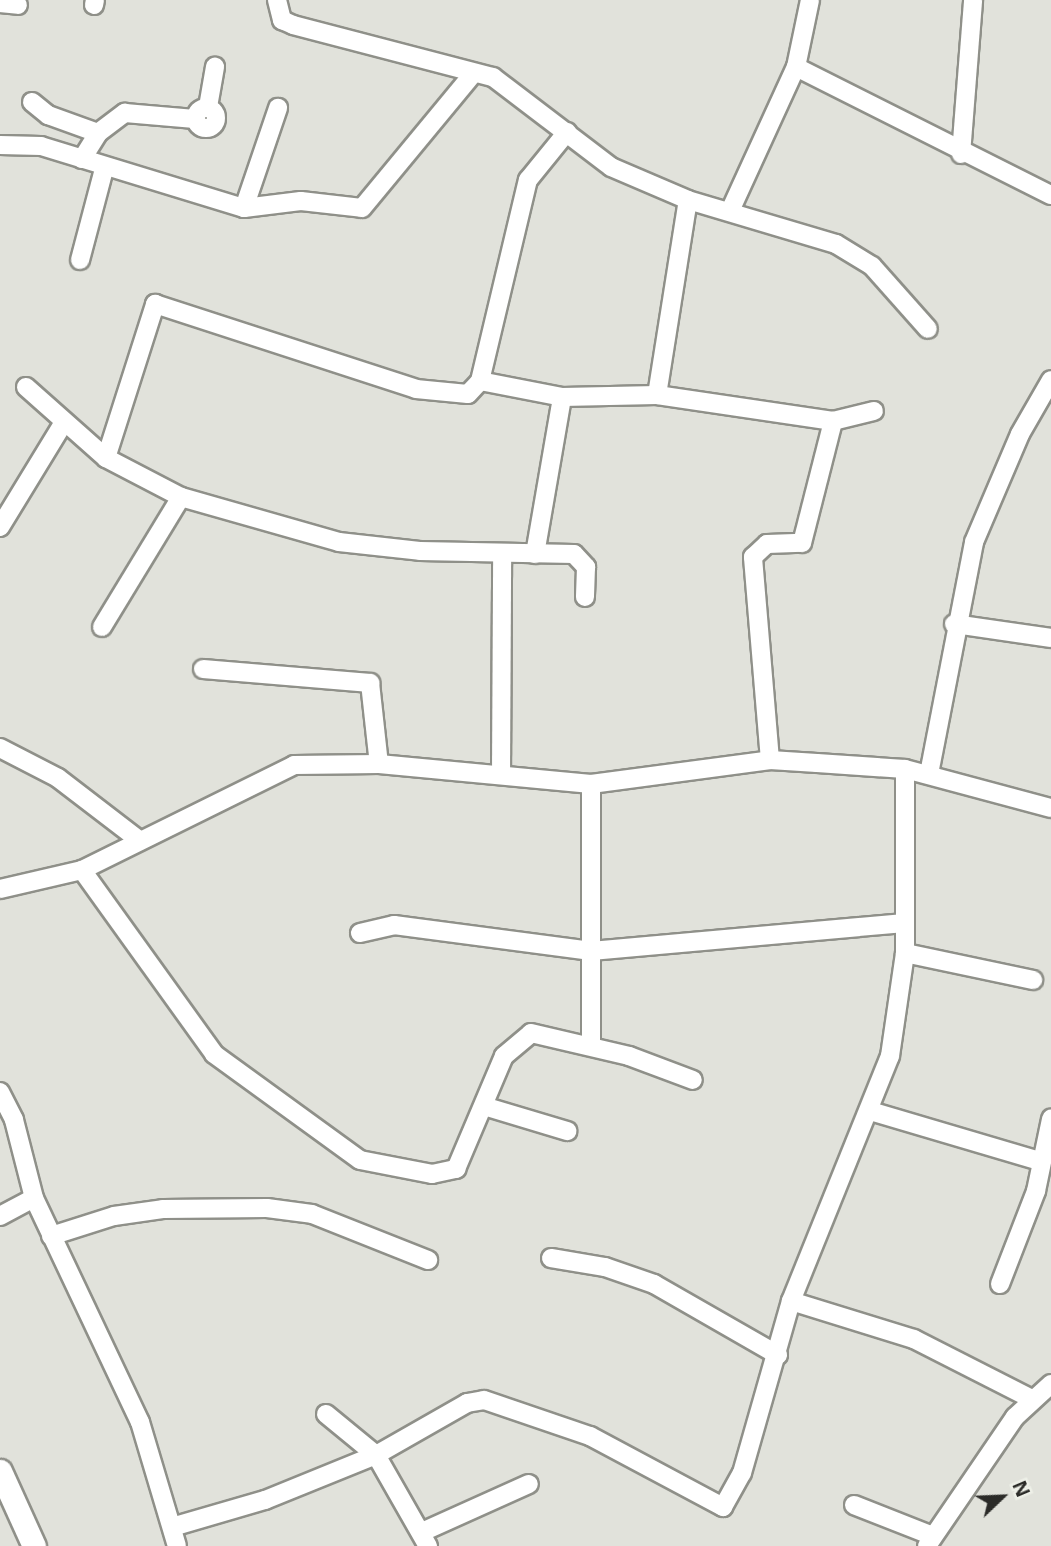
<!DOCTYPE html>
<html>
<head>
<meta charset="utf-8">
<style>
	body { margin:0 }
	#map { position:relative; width:1051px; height:1546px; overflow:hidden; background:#e1e2db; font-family:"Noto Sans",sans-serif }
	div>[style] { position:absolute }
	.roads { filter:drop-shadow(2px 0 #8f9089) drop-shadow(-2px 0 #8f9089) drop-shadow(0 2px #8f9089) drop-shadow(0 -2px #8f9089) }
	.minor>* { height:18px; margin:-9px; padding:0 9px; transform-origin:9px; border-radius:9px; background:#fff }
	.minor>.ring { margin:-9px; padding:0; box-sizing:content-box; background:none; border:18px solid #fff; border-radius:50% }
	.major>* { height:23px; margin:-11.5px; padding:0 11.5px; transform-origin:11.5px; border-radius:11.5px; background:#fff }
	span { translate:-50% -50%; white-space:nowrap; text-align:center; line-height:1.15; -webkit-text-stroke:5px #eef0e8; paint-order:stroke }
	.north { position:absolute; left:967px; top:1462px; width:70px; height:70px; -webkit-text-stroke:5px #eef0e8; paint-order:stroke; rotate:67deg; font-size:19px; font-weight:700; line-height:28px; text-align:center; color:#2b2b28 }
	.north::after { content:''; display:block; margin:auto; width:24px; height:32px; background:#2b2b28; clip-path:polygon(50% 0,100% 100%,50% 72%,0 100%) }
</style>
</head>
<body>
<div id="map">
	<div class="roads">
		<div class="minor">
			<i style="left:277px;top:0;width:21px;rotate:76deg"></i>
			<i style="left:282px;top:20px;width:12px;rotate:24deg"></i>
			<i style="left:293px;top:25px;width:207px;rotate:14.6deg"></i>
			<i style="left:493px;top:77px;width:148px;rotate:37.3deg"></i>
			<i style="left:611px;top:167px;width:84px;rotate:23.2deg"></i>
			<i style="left:688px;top:200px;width:154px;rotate:16.6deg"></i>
			<i style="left:836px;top:244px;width:42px;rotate:31.4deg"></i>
			<i style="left:872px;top:266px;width:84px;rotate:48.4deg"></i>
			<i style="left:0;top:3px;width:18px;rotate:6deg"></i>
			<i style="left:94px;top:5px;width:5px;rotate:-79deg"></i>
			<i style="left:796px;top:67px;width:285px;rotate:26.7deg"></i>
			<i style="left:32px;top:102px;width:21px;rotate:39deg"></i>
			<i style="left:48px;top:115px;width:53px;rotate:19.8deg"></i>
			<i style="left:208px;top:107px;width:41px;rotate:-80.1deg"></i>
			<i class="ring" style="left:196px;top:108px;width:2px;height:2px"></i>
			<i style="left:0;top:145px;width:41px;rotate:1.4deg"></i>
			<i style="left:41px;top:146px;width:212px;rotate:17deg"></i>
			<i style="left:244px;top:208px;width:57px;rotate:-7deg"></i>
			<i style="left:301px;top:201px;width:61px;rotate:6.5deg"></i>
			<i style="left:362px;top:208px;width:173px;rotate:-50.4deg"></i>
			<i style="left:961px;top:154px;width:154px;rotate:-85.5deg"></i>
			<i style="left:82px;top:159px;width:31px;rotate:-58deg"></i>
			<i style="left:98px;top:133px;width:34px;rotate:-37deg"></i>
			<i style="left:125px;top:113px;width:70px;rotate:4.9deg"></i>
			<i style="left:244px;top:208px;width:106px;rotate:-71.2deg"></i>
			<i style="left:730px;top:211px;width:158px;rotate:-65.4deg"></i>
			<i style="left:796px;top:67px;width:68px;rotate:-78.2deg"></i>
			<i style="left:80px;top:260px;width:94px;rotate:-75.2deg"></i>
			<i style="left:480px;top:381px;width:84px;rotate:11deg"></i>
			<i style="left:562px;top:397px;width:95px;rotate:-1.2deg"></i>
			<i style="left:657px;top:395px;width:178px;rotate:8.4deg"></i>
			<i style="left:833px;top:421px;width:42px;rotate:-13.7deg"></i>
			<i style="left:26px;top:387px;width:107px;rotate:41.6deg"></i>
			<i style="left:106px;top:458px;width:85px;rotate:27.5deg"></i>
			<i style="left:181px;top:497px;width:164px;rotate:15.9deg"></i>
			<i style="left:339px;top:542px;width:81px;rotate:6.3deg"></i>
			<i style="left:420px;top:551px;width:154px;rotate:1.1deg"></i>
			<i style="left:574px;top:554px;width:18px;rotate:47deg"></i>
			<i style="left:586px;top:567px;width:30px;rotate:92deg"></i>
			<i style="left:657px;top:395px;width:197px;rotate:-81deg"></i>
			<i style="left:106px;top:458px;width:162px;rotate:-72.3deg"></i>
			<i style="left:155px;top:304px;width:274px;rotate:18deg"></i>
			<i style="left:416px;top:389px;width:52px;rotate:5.5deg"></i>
			<i style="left:468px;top:394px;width:18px;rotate:-47deg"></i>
			<i style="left:480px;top:381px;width:207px;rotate:-76.6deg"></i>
			<i style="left:528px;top:180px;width:62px;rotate:-50.9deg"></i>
			<i style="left:0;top:527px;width:123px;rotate:-58.6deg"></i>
			<i style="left:535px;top:554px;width:159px;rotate:-80.2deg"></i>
			<i style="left:954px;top:624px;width:98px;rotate:8.2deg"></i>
			<i style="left:102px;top:627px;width:152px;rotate:-58.7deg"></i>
			<i style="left:203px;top:669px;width:168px;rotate:4.8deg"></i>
			<i style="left:370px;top:683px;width:81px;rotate:83.7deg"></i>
			<i style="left:0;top:748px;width:65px;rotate:27.3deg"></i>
			<i style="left:58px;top:778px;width:103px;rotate:37.5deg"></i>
			<i style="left:770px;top:760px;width:204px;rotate:-94.8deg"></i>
			<i style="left:753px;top:557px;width:19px;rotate:-43deg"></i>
			<i style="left:767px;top:544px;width:35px;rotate:-2deg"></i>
			<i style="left:802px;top:543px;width:126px;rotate:-75.7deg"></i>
			<i style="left:929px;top:774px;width:236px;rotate:-79deg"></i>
			<i style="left:974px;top:542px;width:117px;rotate:-66.9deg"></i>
			<i style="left:1020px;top:434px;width:62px;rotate:-60.1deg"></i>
			<i style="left:501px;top:775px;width:219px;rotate:-89.7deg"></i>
			<i style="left:591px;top:784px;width:262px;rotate:90deg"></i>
			<i style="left:82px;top:870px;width:226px;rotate:54.3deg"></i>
			<i style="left:214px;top:1054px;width:180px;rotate:36deg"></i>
			<i style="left:360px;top:1160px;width:73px;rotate:11deg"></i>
			<i style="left:432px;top:1174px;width:25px;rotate:-12deg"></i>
			<i style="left:456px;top:1169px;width:123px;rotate:-67deg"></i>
			<i style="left:504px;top:1056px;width:35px;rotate:-40deg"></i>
			<i style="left:531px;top:1033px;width:101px;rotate:13.2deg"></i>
			<i style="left:629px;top:1056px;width:68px;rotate:20.6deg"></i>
			<i style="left:0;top:889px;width:84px;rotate:-13deg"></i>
			<i style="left:82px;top:870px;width:237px;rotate:-26.3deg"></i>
			<i style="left:294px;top:765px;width:85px;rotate:-0.7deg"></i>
			<i style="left:379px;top:764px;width:213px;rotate:5.4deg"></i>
			<i style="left:591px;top:784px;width:181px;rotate:-7.6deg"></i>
			<i style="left:770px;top:760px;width:47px;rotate:3.7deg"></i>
			<i style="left:817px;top:763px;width:88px;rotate:3.9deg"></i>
			<i style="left:905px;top:769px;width:151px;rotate:15deg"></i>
			<i style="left:360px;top:933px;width:35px;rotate:-13deg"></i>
			<i style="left:394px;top:925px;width:199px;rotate:7.5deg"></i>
			<i style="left:591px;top:951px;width:315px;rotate:-5.1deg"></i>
			<i style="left:905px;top:953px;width:131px;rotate:11.9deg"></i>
			<i style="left:0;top:1092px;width:31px;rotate:63deg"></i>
			<i style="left:14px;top:1120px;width:81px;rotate:75.6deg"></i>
			<i style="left:34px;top:1198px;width:248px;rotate:64.7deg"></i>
			<i style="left:140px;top:1422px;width:129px;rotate:73.4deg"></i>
			<i style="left:487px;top:1107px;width:84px;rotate:16.7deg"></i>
			<i style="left:870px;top:1111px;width:177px;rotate:16.4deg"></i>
			<i style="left:0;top:1216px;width:38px;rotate:-28deg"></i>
			<i style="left:51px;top:1236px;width:66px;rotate:-17.6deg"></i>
			<i style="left:114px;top:1216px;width:49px;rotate:-8.1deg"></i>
			<i style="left:163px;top:1209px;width:104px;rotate:-0.6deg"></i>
			<i style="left:267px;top:1208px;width:45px;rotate:7.6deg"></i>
			<i style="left:312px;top:1214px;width:125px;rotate:21.6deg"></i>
			<i style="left:551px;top:1258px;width:55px;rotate:9.5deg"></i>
			<i style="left:605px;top:1267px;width:52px;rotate:19.1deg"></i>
			<i style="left:654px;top:1284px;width:143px;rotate:29.8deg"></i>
			<i style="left:1000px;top:1284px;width:100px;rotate:-68.8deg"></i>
			<i style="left:1036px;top:1191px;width:74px;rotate:-78.2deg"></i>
			<i style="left:791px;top:1301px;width:129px;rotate:17.2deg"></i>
			<i style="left:914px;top:1339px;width:132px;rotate:27deg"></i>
			<i style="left:326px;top:1414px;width:65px;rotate:39.4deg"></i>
			<i style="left:376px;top:1455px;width:105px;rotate:60.3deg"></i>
			<i style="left:854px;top:1505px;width:85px;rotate:21.4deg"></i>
			<i style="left:172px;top:1527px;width:97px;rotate:-16.2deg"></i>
			<i style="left:265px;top:1500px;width:120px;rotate:-22.1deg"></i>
			<i style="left:376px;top:1455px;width:105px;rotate:-29.7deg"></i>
			<i style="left:467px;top:1403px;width:17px;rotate:-10deg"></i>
			<i style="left:484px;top:1400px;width:112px;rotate:18.8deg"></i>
			<i style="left:590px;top:1436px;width:151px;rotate:28.1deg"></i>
			<i style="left:723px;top:1507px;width:39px;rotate:-61deg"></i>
			<i style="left:742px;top:1473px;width:179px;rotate:-74.1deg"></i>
			<i style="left:791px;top:1301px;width:264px;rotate:-68deg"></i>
			<i style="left:890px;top:1056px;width:104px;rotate:-81.7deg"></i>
			<i style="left:905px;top:953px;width:184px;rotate:-90deg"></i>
			<i style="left:422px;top:1532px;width:117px;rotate:-24.2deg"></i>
			<i style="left:927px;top:1546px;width:156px;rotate:-55.7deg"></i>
			<i style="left:1015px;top:1417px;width:49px;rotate:-42.5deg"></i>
		</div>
		<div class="major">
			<i style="left:0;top:1471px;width:82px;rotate:65.6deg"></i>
		</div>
	</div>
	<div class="north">N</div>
</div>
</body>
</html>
